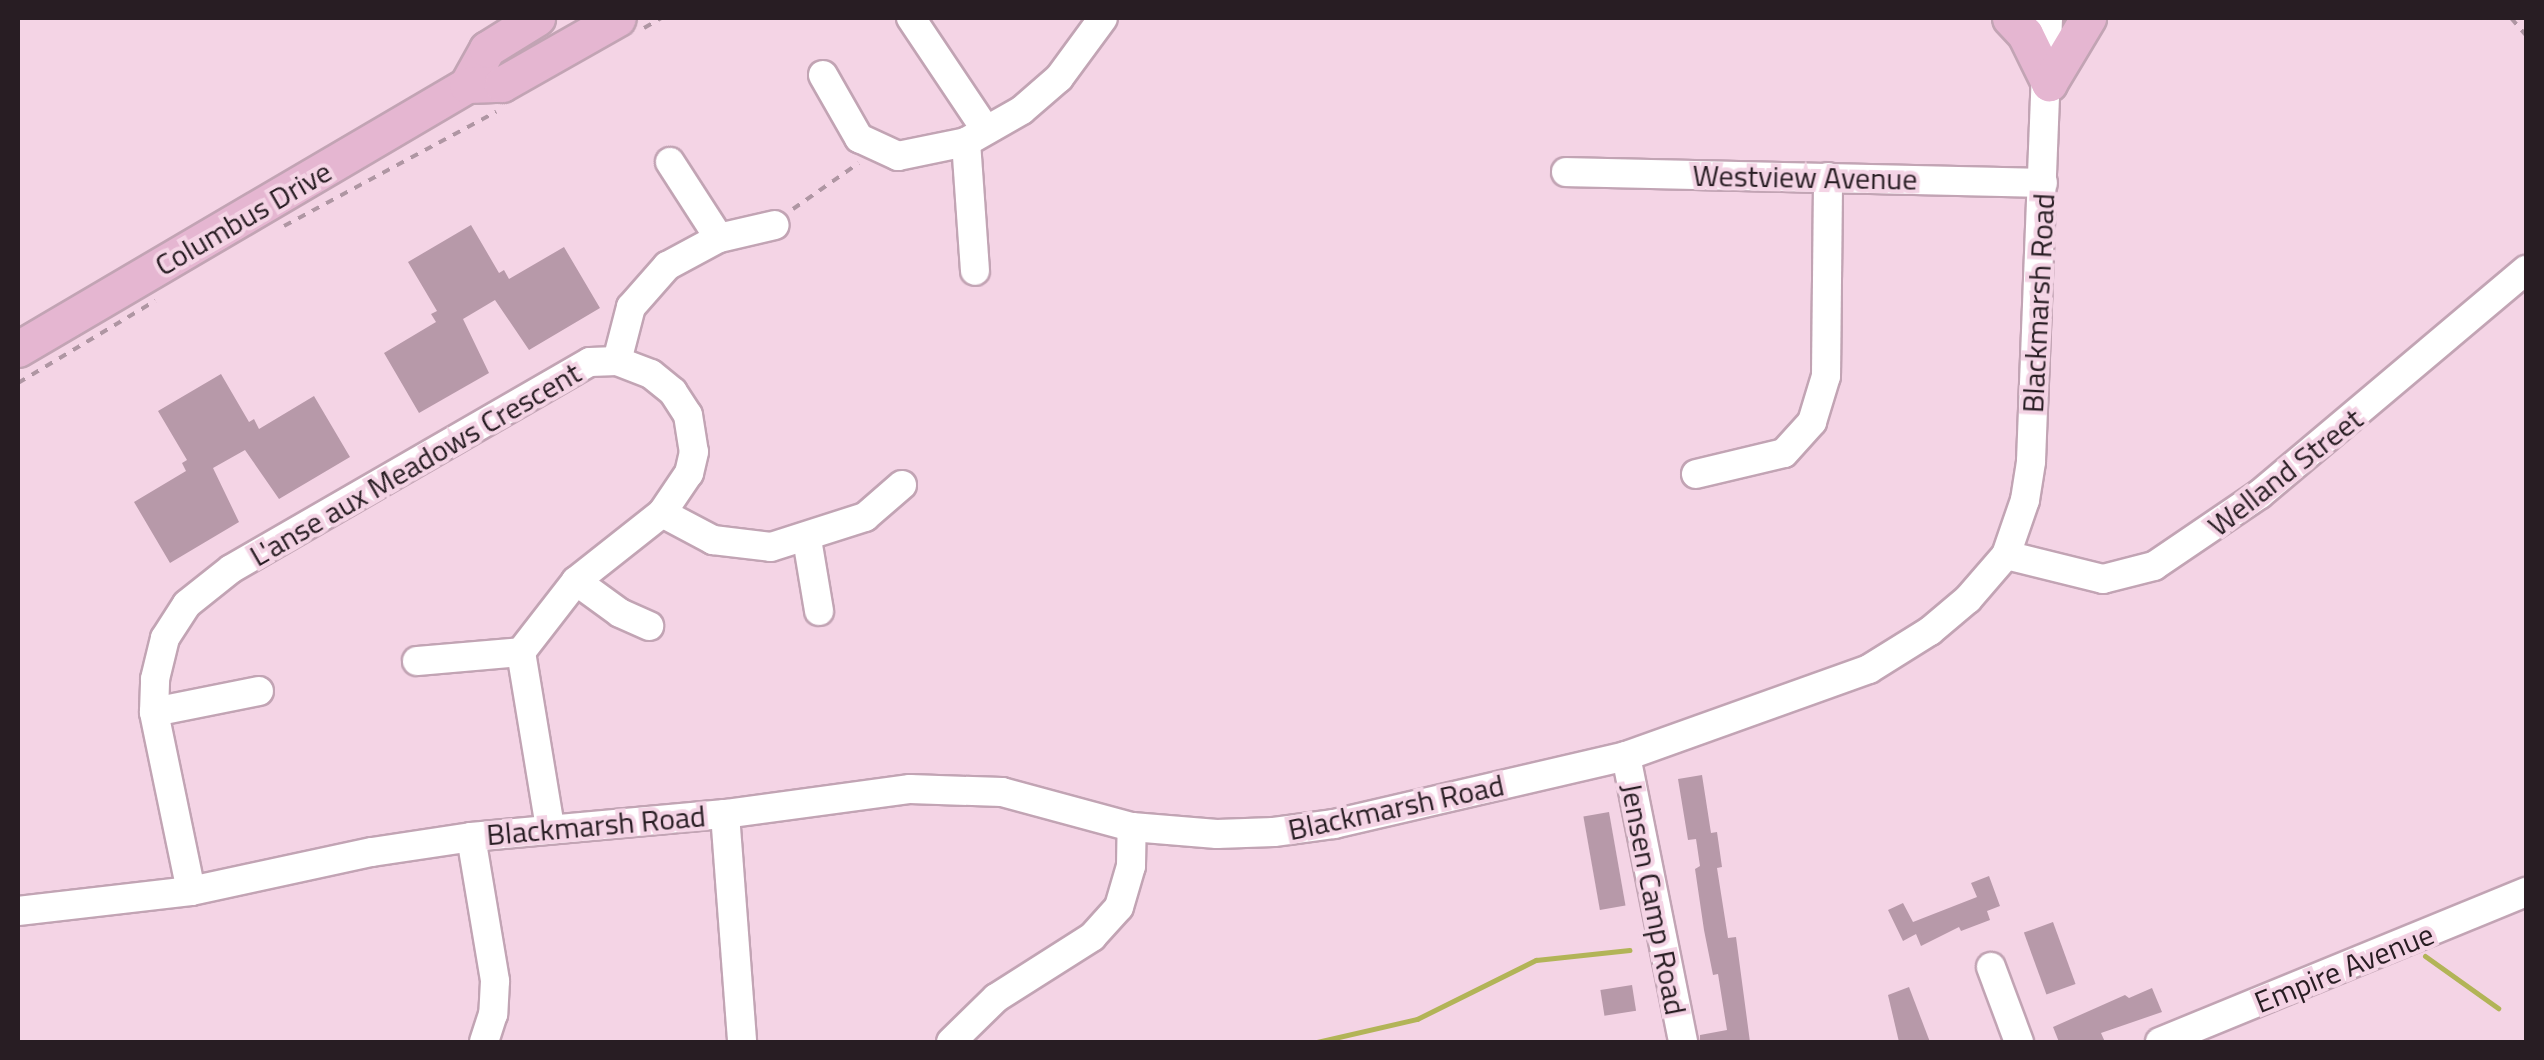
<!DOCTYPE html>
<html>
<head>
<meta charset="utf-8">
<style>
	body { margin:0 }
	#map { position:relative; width:2544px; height:1060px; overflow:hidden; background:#f4d4e5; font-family:"Titillium Web",sans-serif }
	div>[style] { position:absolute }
	.stream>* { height:5px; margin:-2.5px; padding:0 2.5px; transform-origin:2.5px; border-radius:2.5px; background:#b2b457 }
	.building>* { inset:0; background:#b799a9; transform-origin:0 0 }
	.path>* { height:4px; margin-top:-2px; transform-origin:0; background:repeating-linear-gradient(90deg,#af96a3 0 8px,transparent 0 16px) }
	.roads { filter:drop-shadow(2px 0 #c2a4b4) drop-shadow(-2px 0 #c2a4b4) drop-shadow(0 2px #c2a4b4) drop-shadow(0 -2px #c2a4b4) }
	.minor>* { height:28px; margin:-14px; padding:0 14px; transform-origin:14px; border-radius:14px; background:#fff }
	.major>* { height:35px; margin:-17.5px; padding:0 17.5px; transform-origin:17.5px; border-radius:17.5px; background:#e5b6d1 }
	span { translate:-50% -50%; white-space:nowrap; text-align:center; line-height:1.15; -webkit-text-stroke:8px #f4d4e5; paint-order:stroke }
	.street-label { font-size:30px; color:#281d23 }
	.frame { position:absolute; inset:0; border:20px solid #281d23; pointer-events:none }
</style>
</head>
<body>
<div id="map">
	<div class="stream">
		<i style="left:2425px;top:956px;width:90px;rotate:35.5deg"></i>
		<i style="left:1317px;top:1042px;width:103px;rotate:-13deg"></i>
		<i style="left:1417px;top:1019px;width:133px;rotate:-26.4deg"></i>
		<i style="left:1536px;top:960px;width:94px;rotate:-6.1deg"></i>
	</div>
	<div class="building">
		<i style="clip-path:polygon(471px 225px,499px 273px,504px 270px,509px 279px,564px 247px,600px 308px,529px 350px,495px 300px,463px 319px,489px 373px,419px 413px,384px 353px,436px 322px,431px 314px,437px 311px,408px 262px)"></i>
		<i style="clip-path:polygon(221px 374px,249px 422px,254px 419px,259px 429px,314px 396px,350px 457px,279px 499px,245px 450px,213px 468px,239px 522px,170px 563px,134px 502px,186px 471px,182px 463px,187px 460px,158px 411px)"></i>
		<i style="clip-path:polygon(1702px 775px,1711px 833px,1717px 832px,1722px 867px,1717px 868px,1728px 938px,1736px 937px,1750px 1042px,1700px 1042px,1700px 1035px,1727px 1030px,1718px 974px,1713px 975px,1704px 930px,1695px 869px,1700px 866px,1696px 839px,1688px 840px,1678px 779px)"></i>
		<i style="left:1609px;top:812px;width:95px;height:26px;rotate:80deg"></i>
		<i style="clip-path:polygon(1989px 876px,2000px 906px,1987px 911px,1990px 920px,1961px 931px,1959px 927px,1921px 946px,1916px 934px,1903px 941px,1888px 910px,1903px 903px,1913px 922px,1977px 897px,1971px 883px)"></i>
		<i style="left:2053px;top:922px;width:66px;height:31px;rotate:70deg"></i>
		<i style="left:1632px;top:985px;width:26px;height:32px;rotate:81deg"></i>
		<i style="clip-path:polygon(1909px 987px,1930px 1042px,1899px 1042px,1888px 995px)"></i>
		<i style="clip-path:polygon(2152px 988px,2162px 1012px,2101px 1033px,2105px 1042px,2059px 1042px,2053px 1027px,2125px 995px,2129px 998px)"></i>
	</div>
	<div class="path">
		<i style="left:2511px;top:18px;width:23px;rotate:49deg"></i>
		<i style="left:644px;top:28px;width:20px;rotate:-30deg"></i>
		<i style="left:793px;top:209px;width:80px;rotate:-34.9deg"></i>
		<i style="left:284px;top:226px;width:241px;rotate:-28.3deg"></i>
		<i style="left:18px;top:383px;width:160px;rotate:-30.9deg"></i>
	</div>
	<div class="roads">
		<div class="minor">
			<i style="left:911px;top:18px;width:135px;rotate:56.2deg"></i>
			<i style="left:823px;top:75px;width:73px;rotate:60.3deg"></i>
			<i style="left:859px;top:138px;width:43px;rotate:24.8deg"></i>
			<i style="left:898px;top:156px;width:69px;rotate:-11.6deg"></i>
			<i style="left:966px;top:142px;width:64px;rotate:-29.7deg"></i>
			<i style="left:1022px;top:110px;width:49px;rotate:-40.9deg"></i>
			<i style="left:1059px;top:78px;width:74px;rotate:-53.7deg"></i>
			<i style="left:966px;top:142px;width:129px;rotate:86deg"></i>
			<i style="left:670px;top:162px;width:90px;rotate:57.2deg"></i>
			<i style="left:1566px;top:172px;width:477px;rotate:1.3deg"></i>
			<i style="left:617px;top:361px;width:56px;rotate:-75.5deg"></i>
			<i style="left:631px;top:307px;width:55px;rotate:-48.7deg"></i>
			<i style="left:667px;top:266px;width:59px;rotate:-28.3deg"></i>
			<i style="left:719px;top:238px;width:57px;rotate:-13.1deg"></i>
			<i style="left:1696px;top:474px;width:90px;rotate:-13.4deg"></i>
			<i style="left:1784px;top:453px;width:42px;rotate:-47.9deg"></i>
			<i style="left:1812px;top:422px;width:48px;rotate:-73.1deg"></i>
			<i style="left:1826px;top:376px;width:199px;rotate:-89.4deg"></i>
			<i style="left:662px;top:513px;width:58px;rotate:27.9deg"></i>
			<i style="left:713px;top:540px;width:58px;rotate:6.9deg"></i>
			<i style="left:771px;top:547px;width:99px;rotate:-17.7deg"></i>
			<i style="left:865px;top:517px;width:49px;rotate:-40.9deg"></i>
			<i style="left:807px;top:539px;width:73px;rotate:80.5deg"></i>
			<i style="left:2006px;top:555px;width:100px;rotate:13.9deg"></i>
			<i style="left:2103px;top:579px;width:53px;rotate:-14.3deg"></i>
			<i style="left:2154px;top:566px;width:128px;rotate:-34.2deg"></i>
			<i style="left:2260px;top:494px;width:348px;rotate:-40.1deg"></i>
			<i style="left:576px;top:581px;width:54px;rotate:36deg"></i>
			<i style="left:620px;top:613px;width:32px;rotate:24deg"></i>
			<i style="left:417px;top:661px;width:104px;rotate:-4.9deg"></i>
			<i style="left:154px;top:712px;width:107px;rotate:-11.3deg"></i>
			<i style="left:1626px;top:756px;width:292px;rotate:78.7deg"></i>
			<i style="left:725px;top:814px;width:229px;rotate:85.7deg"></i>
			<i style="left:471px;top:837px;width:146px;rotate:80.5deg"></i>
			<i style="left:495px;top:981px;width:33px;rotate:93deg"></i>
			<i style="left:493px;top:1014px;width:29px;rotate:108deg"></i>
			<i style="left:191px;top:891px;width:183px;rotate:-101.7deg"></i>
			<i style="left:154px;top:712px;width:33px;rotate:-88deg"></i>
			<i style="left:155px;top:679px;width:42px;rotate:-76.3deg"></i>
			<i style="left:165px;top:638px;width:40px;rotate:-57.1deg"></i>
			<i style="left:187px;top:604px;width:56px;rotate:-38.5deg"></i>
			<i style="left:231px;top:569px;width:414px;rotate:-30deg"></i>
			<i style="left:590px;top:362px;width:27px;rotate:-2deg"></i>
			<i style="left:617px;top:361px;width:36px;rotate:21deg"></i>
			<i style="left:651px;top:374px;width:28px;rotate:39deg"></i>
			<i style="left:673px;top:392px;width:27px;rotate:57deg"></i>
			<i style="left:688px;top:415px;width:37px;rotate:81deg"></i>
			<i style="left:694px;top:452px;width:22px;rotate:103deg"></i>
			<i style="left:689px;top:473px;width:48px;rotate:124deg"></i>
			<i style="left:662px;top:513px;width:110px;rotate:141.7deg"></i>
			<i style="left:576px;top:581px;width:90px;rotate:127.8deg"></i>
			<i style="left:521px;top:652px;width:178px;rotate:80.6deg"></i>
			<i style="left:18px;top:911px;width:174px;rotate:-6.6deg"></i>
			<i style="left:191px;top:891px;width:185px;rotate:-12.2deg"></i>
			<i style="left:372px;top:852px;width:100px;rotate:-8.6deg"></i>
			<i style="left:471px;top:837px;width:255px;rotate:-5.2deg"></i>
			<i style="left:725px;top:814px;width:187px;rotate:-7.7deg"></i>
			<i style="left:910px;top:789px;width:92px;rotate:1.9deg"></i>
			<i style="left:1002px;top:792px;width:135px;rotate:15.1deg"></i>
			<i style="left:1132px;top:827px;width:85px;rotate:4.7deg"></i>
			<i style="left:1217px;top:834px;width:57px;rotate:-2deg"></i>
			<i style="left:1274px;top:832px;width:61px;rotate:-7.6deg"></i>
			<i style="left:1334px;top:824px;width:300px;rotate:-13.1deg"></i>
			<i style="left:1626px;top:756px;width:258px;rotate:-19.7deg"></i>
			<i style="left:1869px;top:669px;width:72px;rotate:-31.9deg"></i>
			<i style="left:1930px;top:631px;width:50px;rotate:-40.1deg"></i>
			<i style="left:1968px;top:599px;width:58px;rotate:-49.2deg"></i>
			<i style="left:2006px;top:555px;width:58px;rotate:-70.9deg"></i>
			<i style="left:2025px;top:500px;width:39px;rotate:-81deg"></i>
			<i style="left:2031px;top:461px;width:443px;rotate:-87.8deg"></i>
			<i style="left:1991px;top:967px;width:80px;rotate:69.5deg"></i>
			<i style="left:951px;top:1042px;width:63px;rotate:-44.4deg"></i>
			<i style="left:996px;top:998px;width:114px;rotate:-32.4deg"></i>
			<i style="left:1092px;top:937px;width:40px;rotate:-48deg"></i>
			<i style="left:1119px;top:907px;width:43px;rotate:-73.7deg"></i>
			<i style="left:1131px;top:866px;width:39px;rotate:-89deg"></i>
			<i style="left:2160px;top:1042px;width:396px;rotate:-22.3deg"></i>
		</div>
		<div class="major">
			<i style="left:2010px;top:18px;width:22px;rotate:47deg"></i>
			<i style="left:2025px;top:34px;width:55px;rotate:63.9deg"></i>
			<i style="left:2049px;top:83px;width:76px;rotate:-59deg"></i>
			<i style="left:467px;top:85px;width:41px;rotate:-60.9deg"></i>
			<i style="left:487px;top:49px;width:59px;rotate:-31.8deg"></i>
			<i style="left:18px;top:349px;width:521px;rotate:-30.45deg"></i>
			<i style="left:467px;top:85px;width:35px;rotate:-2deg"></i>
			<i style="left:502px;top:84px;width:133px;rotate:-29.6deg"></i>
		</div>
	</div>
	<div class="street-label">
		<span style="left:1805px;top:177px;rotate:1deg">Westview Avenue</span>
		<span style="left:243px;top:218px;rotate:-30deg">Columbus Drive</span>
		<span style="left:2038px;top:303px;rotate:-87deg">Blackmarsh Road</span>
		<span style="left:415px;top:464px;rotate:-30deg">L'anse aux Meadows Crescent</span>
		<span style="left:2285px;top:472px;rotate:-38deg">Welland Street</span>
		<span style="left:1396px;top:807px;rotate:-12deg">Blackmarsh Road</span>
		<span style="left:596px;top:825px;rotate:-5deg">Blackmarsh Road</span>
		<span style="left:1654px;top:899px;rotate:79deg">Jensen Camp Road</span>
		<span style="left:2344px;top:968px;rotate:-22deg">Empire Avenue</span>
	</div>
	<div class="frame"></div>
</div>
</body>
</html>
